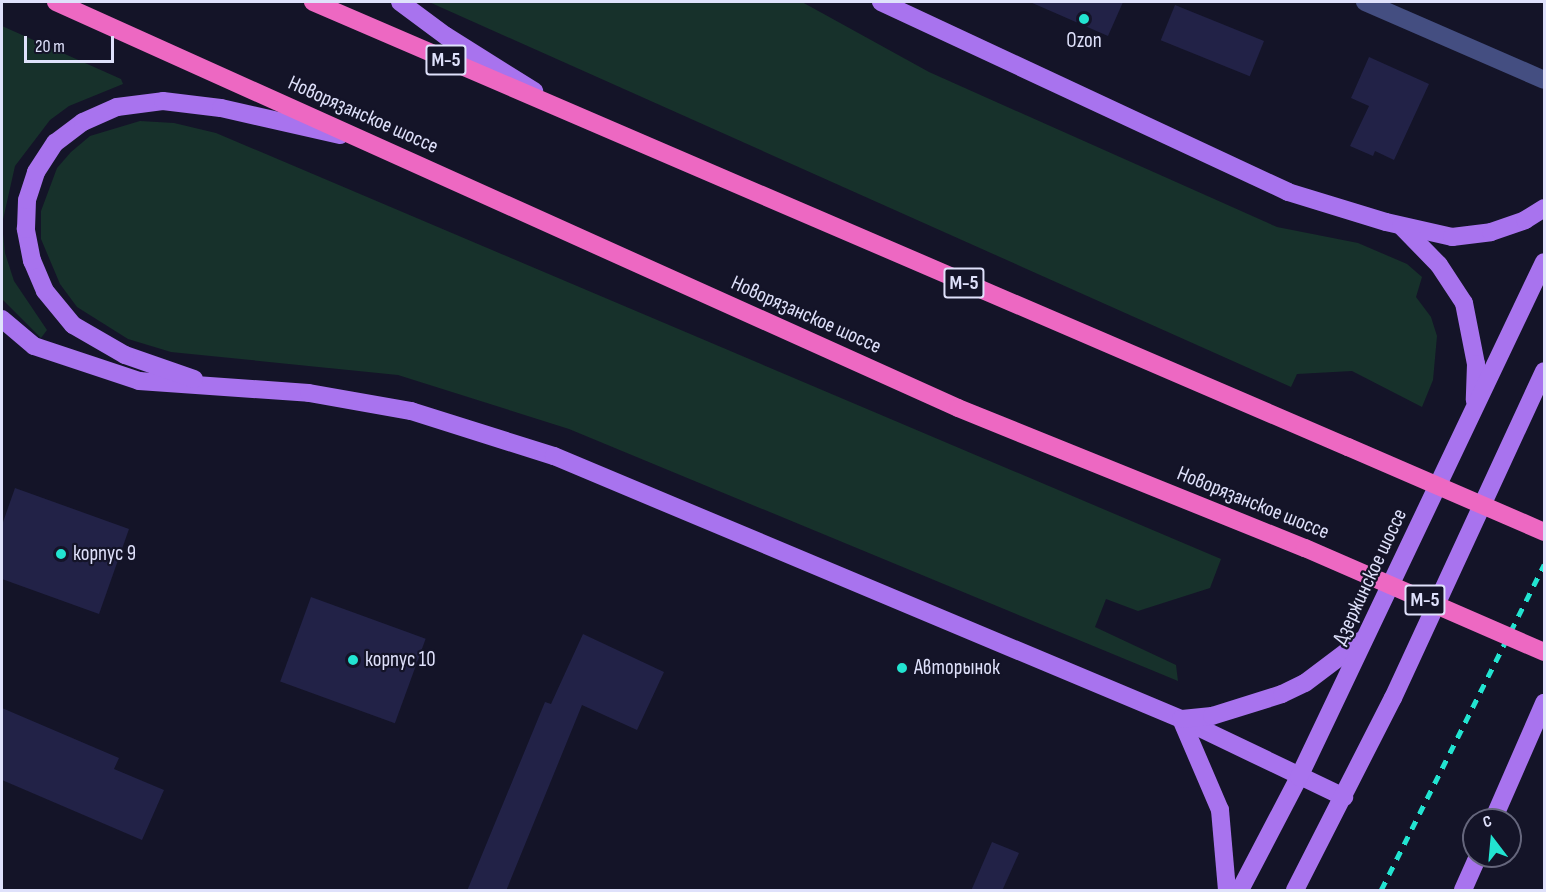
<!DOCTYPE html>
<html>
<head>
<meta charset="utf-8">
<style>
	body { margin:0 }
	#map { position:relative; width:1546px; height:892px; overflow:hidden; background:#141428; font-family:"Sofia Sans Condensed",sans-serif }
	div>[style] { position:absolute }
	.green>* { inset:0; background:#17312b }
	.building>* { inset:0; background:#222247; transform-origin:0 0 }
	.minor>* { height:18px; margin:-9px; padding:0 9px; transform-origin:9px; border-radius:9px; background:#444e81 }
	.major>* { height:18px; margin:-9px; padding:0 9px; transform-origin:9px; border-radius:9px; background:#a873ee }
	.highway>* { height:18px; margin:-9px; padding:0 9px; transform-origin:9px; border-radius:9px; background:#ed68c2 }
	.rail>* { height:4.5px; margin-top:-2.25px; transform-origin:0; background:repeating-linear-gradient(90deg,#22e4d1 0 9px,transparent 0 17px) }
	.highway-bridge>* { height:18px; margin:-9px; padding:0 9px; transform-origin:9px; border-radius:9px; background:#ed68c2 }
	.dots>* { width:16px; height:16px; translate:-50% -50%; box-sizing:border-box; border:3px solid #141428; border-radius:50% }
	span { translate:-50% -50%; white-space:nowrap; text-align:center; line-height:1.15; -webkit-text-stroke:4.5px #141428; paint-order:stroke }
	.shield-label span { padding:2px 4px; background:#141428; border:2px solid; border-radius:4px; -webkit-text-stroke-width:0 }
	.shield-label { font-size:20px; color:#dfe1fb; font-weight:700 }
	.poi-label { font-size:21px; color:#dfe1fb }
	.left { translate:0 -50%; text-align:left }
	.street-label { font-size:21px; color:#dfe1fb }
	.frame { position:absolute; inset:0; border:3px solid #dfe1fb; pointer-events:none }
	.north { position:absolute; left:1462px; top:808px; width:60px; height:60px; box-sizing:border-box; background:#141428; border:2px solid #65667c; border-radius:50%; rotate:344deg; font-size:16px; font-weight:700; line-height:24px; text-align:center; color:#dfe1fb }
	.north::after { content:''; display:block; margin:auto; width:21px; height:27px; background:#22e4d1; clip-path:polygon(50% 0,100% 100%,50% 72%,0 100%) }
	.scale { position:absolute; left:24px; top:36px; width:90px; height:27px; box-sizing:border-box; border:3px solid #dfe1fb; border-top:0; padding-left:8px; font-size:18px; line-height:21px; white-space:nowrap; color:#dfe1fb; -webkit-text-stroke:4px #141428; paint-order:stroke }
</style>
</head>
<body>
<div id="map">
	<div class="green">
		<i style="clip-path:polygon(429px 2px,802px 2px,929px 72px,1277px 227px,1358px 243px,1407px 264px,1422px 277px,1416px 297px,1431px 317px,1437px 336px,1433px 380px,1422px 407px,1352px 371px,1297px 374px,1291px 387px)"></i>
		<i style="clip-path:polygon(2px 26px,121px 79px,123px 84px,69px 106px,50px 120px,15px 166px,2px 224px,5px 253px,14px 281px,47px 330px,41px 338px,2px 299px)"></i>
		<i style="clip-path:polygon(140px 121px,174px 123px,216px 133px,1221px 559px,1210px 588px,1138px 611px,1106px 599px,1095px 627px,1176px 665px,1178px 681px,569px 429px,398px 375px,171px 352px,128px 339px,77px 307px,60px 284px,41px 239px,41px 211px,57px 168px,71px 152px,90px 136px)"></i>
	</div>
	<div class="building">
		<i style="clip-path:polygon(1030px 2px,1123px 2px,1108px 36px)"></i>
		<i style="left:1175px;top:5px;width:96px;height:38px;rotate:22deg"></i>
		<i style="clip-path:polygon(1369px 57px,1429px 84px,1394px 160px,1375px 151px,1373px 156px,1350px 146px,1369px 106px,1351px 98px)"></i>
		<i style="clip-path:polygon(15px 488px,129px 529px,99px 614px,2px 579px,2px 525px)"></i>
		<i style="left:311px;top:597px;width:122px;height:90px;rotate:20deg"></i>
		<i style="clip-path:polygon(583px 634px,664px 672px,637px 730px,582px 705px,506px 891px,467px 891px,545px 702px,551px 704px)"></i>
		<i style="clip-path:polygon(2px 708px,119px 758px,114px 769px,164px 790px,142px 840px,2px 780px)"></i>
		<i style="clip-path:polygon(992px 842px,1019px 853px,1002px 891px,971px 891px)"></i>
	</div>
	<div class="minor">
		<i style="left:1365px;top:2px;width:195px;rotate:23.5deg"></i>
	</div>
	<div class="major">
		<i style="left:400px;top:2px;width:57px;rotate:36.5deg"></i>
		<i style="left:446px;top:36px;width:104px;rotate:32deg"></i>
		<i style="left:881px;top:2px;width:449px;rotate:25deg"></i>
		<i style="left:1288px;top:192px;width:102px;rotate:17deg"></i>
		<i style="left:1386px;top:222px;width:68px;rotate:12.8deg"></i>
		<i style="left:1452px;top:237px;width:39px;rotate:-7deg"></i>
		<i style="left:1491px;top:232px;width:36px;rotate:-19deg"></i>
		<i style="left:1525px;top:220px;width:22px;rotate:-32deg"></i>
		<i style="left:1401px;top:226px;width:54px;rotate:45.7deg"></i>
		<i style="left:1439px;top:265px;width:45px;rotate:56.7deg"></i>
		<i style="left:1464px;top:303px;width:62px;rotate:78.9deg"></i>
		<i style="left:1476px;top:364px;width:36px;rotate:92deg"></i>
		<i style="left:2px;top:319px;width:42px;rotate:40.2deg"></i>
		<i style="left:34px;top:346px;width:111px;rotate:18.4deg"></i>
		<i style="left:139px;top:381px;width:170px;rotate:4deg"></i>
		<i style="left:309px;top:393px;width:104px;rotate:10deg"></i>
		<i style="left:411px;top:411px;width:150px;rotate:17.5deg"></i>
		<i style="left:554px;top:456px;width:680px;rotate:22.76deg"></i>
		<i style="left:1181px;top:719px;width:181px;rotate:25.6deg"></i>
		<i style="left:194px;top:379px;width:73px;rotate:-160.8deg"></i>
		<i style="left:125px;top:355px;width:60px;rotate:-150deg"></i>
		<i style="left:73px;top:325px;width:44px;rotate:-129.5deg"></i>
		<i style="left:45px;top:291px;width:33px;rotate:-113deg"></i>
		<i style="left:32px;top:261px;width:33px;rotate:-101deg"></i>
		<i style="left:26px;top:229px;width:29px;rotate:-88deg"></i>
		<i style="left:27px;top:200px;width:29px;rotate:-72deg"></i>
		<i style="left:36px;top:172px;width:35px;rotate:-57deg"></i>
		<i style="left:55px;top:143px;width:35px;rotate:-37deg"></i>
		<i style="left:83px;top:122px;width:37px;rotate:-24deg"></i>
		<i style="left:117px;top:107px;width:46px;rotate:-7.4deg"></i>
		<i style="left:163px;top:101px;width:58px;rotate:6.9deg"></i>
		<i style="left:221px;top:108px;width:122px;rotate:12.8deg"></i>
		<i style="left:1181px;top:719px;width:99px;rotate:66.8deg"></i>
		<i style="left:1220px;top:810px;width:80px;rotate:85deg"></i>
		<i style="left:1182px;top:719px;width:30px;rotate:-6deg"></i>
		<i style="left:1212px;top:716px;width:73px;rotate:-17.4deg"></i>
		<i style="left:1282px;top:694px;width:25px;rotate:-26deg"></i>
		<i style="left:1305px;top:683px;width:71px;rotate:-37deg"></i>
		<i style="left:1493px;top:820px;width:128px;rotate:-66.4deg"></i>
		<i style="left:1240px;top:890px;width:127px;rotate:-62.4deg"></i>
		<i style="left:1299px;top:777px;width:570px;rotate:-64.56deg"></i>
		<i style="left:1295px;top:890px;width:216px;rotate:-63deg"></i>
		<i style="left:1393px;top:698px;width:360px;rotate:-65.2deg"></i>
		<i style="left:1463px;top:890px;width:37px;rotate:-66deg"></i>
	</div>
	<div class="highway">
		<i style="left:56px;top:2px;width:989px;rotate:24.23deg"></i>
		<i style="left:958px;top:408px;width:374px;rotate:22deg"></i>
		<i style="left:313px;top:2px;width:1127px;rotate:23.27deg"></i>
	</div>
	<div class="rail">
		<i style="left:1381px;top:890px;width:364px;rotate:-63.4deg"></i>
	</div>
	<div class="highway-bridge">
		<i style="left:1348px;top:447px;width:214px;rotate:23.4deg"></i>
		<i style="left:1305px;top:548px;width:261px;rotate:23.5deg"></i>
	</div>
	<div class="dots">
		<i style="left:1084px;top:19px;background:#22e4d1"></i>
		<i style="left:61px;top:554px;background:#22e4d1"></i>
		<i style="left:353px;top:660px;background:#22e4d1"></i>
		<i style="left:902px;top:668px;background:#22e4d1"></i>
	</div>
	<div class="shield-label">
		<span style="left:446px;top:60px">М-5</span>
		<span style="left:964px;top:283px">М-5</span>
		<span style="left:1425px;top:600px">М-5</span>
	</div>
	<div class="poi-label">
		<span style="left:1084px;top:41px">Ozon</span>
		<span class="left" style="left:73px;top:554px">корпус 9</span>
		<span class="left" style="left:365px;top:660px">корпус 10</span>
		<span class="left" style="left:914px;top:668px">Авторынок</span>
	</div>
	<div class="street-label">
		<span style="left:363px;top:115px;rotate:24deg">Новорязанское шоссе</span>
		<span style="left:806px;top:315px;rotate:24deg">Новорязанское шоссе</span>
		<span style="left:1253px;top:503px;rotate:22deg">Новорязанское шоссе</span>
		<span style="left:1370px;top:577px;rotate:-65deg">Дзержинское шоссе</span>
	</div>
	<div class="frame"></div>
	<div class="north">С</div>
	<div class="scale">20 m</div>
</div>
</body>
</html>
